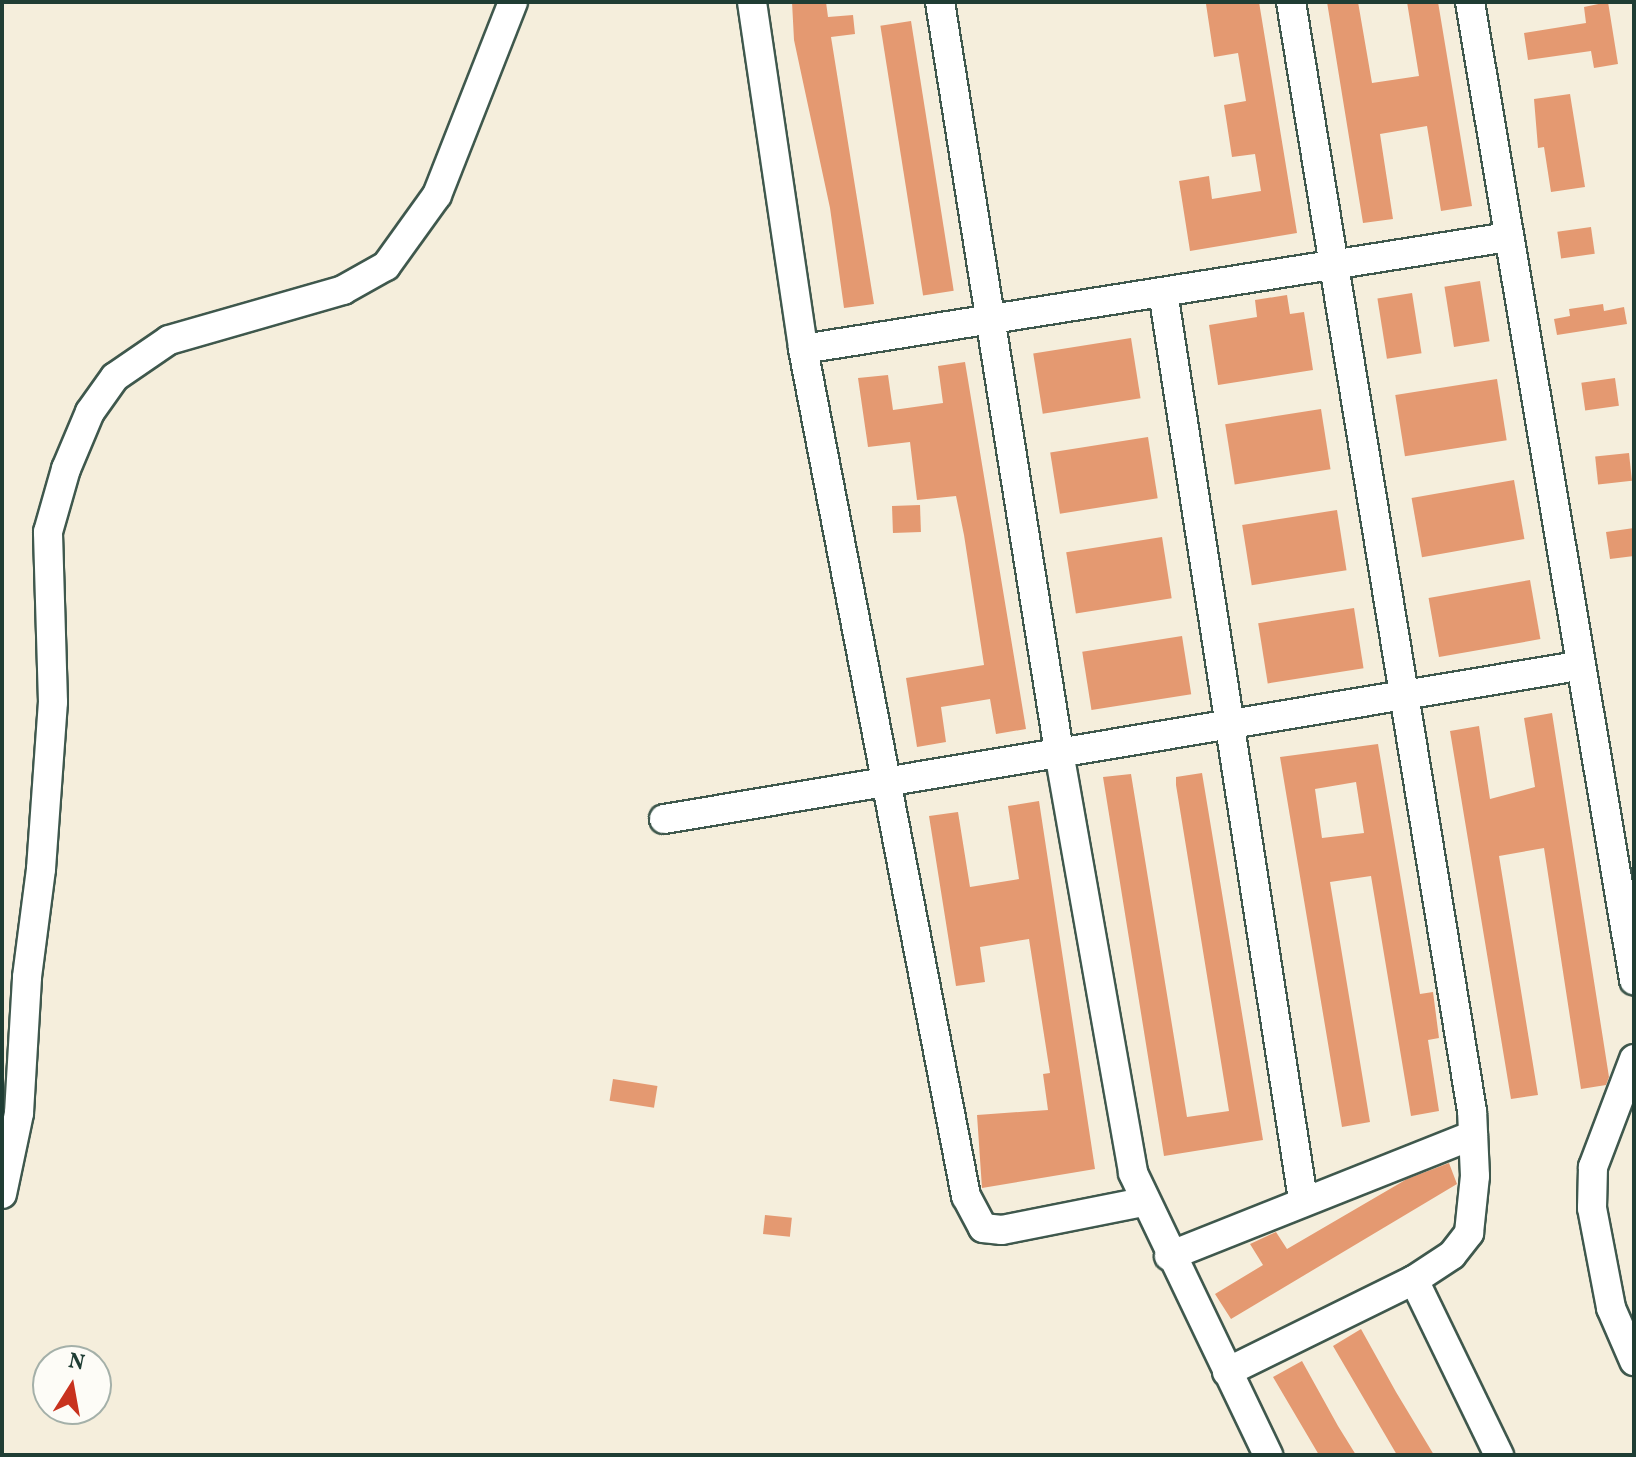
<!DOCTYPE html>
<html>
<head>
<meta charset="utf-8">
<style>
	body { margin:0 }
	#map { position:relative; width:1636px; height:1457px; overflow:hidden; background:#f5eedc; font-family:Vollkorn,serif }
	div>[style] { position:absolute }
	.building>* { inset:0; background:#e49971; transform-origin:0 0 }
	.roads { filter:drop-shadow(2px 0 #3f584d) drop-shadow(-2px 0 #3f584d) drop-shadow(0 2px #3f584d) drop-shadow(0 -2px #3f584d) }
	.minor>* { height:28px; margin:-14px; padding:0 14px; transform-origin:14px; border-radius:14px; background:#fff }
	span { translate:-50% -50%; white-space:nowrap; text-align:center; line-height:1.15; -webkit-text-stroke:7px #fdfcf7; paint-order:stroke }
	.frame { position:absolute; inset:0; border:4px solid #1f3d34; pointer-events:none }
	.north { position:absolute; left:32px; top:1345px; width:80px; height:80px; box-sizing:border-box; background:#fdfcf7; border:2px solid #a4b0a9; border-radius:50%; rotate:11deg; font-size:22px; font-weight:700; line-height:32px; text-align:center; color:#1f3d34 }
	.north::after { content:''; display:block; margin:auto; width:28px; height:36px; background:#c8321e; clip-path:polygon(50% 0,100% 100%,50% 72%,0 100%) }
</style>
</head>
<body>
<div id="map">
	<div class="building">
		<i style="clip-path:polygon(792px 2px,826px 2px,828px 17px,853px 15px,855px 34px,831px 37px,874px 304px,844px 308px,830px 208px,794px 40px)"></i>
		<i style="clip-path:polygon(1259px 2px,1297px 233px,1190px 251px,1179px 181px,1209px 176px,1212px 199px,1261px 191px,1255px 154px,1232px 157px,1224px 105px,1246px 101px,1238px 53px,1214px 57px,1206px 4px)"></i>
		<i style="clip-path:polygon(1327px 2px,1358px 2px,1372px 83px,1419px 76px,1407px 2px,1438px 2px,1472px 206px,1441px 211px,1427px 126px,1380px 134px,1393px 219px,1363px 223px)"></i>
		<i style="clip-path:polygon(1608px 2px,1618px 64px,1594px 68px,1591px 51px,1528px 60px,1524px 33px,1586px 23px,1584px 7px)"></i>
		<i style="left:911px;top:21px;width:273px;height:31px;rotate:81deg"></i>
		<i style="clip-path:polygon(1570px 94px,1585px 187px,1551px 192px,1544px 147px,1538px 148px,1534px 99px)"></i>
		<i style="left:1591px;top:227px;width:27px;height:34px;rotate:82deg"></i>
		<i style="left:1480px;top:281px;width:61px;height:36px;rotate:81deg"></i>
		<i style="left:1412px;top:293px;width:61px;height:35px;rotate:81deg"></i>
		<i style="clip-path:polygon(1287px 295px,1290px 314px,1304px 312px,1313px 370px,1218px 385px,1209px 325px,1257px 317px,1255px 300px)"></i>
		<i style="clip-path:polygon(1603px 304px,1604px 311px,1624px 307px,1627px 324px,1557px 335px,1554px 319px,1570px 316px,1569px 309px)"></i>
		<i style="left:1131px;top:338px;width:61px;height:99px;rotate:81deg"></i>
		<i style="clip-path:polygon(965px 362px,1026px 729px,996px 734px,990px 699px,941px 707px,946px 742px,917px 747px,906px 678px,984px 665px,964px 535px,956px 496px,917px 500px,910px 442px,868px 447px,858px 378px,888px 375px,893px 410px,943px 403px,938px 366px)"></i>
		<i style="left:1615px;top:378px;width:28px;height:34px;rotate:82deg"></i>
		<i style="left:1497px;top:379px;width:62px;height:103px;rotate:81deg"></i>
		<i style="left:1321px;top:409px;width:61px;height:97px;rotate:81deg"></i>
		<i style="left:1148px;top:437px;width:62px;height:99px;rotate:81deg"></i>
		<i style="left:1629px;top:453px;width:28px;height:34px;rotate:84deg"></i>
		<i style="left:1514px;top:480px;width:60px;height:104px;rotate:80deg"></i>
		<i style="left:920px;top:505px;width:27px;height:28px;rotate:88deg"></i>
		<i style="left:1337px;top:510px;width:61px;height:96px;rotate:81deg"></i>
		<i style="clip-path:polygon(1634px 528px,1634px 556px,1610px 559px,1606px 532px)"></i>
		<i style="left:1162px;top:537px;width:62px;height:97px;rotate:81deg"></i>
		<i style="left:1530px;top:580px;width:60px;height:103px;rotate:80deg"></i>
		<i style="left:1354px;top:608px;width:61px;height:97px;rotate:81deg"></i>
		<i style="left:1182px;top:636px;width:59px;height:101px;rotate:81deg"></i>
		<i style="clip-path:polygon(1552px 713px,1609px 1077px,1606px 1085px,1581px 1089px,1544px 848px,1499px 856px,1538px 1095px,1511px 1099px,1450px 731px,1479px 726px,1490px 799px,1535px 787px,1524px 718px)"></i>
		<i style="clip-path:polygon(evenodd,1378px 744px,1420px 994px,1433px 992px,1439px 1038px,1428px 1040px,1439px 1111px,1411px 1116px,1371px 876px,1330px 882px,1370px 1122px,1342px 1127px,1280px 757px,1378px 744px,1356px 782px,1364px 833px,1322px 838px,1315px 789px,1356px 782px)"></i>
		<i style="clip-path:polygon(1202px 773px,1263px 1140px,1164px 1156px,1103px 777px,1131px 774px,1187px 1117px,1229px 1111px,1176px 785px,1176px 777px)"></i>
		<i style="clip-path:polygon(1039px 801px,1095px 1169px,982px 1188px,977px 1115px,1048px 1110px,1043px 1074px,1050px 1073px,1029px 939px,980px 947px,985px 982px,956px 986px,929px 816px,958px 812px,970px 887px,1019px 879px,1008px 806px)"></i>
		<i style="left:613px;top:1079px;width:45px;height:22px;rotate:9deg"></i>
		<i style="clip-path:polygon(1449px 1163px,1457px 1184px,1231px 1319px,1215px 1294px,1263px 1265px,1250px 1244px,1276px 1232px,1287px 1249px,1407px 1179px)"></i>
		<i style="left:765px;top:1215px;width:27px;height:19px;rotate:6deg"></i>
		<i style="clip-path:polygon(1361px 1329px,1396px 1392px,1434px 1455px,1397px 1455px,1333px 1346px)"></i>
		<i style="clip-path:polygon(1302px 1361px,1338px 1426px,1356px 1455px,1319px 1455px,1273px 1377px)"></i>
	</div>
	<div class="roads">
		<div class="minor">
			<i style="left:752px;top:2px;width:351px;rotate:81.6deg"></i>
			<i style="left:803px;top:349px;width:863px;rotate:79.11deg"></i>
			<i style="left:966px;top:1196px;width:36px;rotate:62deg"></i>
			<i style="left:983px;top:1228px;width:19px;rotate:6deg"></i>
			<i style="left:1002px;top:1230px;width:145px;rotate:-11.2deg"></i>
			<i style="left:940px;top:2px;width:759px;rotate:80.98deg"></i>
			<i style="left:1059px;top:752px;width:427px;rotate:80deg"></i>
			<i style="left:1133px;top:1173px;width:313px;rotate:64.4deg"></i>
			<i style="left:1470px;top:2px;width:992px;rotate:80.48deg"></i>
			<i style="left:1163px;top:292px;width:918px;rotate:81.23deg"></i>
			<i style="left:803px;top:349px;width:714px;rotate:-9.03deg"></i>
			<i style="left:664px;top:819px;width:926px;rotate:-9.51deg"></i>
			<i style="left:1634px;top:1059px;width:116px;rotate:110.8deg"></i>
			<i style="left:1593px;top:1167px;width:41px;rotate:91.4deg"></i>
			<i style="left:1592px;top:1208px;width:102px;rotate:79.2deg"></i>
			<i style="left:1611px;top:1308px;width:58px;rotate:66.5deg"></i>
			<i style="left:2px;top:1194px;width:83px;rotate:-78.1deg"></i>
			<i style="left:19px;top:1113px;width:136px;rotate:-86.6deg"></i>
			<i style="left:27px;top:977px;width:109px;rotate:-82.6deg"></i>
			<i style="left:41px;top:869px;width:167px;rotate:-85.9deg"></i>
			<i style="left:53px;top:702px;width:170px;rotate:-91.7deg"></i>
			<i style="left:48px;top:532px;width:66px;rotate:-74.1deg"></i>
			<i style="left:66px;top:469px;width:62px;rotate:-67.2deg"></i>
			<i style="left:90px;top:412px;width:43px;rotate:-54.5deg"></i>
			<i style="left:115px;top:377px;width:65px;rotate:-34.4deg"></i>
			<i style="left:169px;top:340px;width:181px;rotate:-16deg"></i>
			<i style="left:343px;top:290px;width:49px;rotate:-29.2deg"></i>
			<i style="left:386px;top:266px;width:87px;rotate:-54.3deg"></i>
			<i style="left:437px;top:195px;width:207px;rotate:-68.5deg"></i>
			<i style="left:1169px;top:1256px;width:327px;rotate:-21.7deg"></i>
			<i style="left:1414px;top:1280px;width:195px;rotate:64.1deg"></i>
			<i style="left:1227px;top:1372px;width:208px;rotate:-26.2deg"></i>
			<i style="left:1414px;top:1280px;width:45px;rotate:-33.3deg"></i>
			<i style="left:1452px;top:1255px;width:28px;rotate:-52deg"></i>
			<i style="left:1469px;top:1233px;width:57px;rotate:-84deg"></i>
			<i style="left:1475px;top:1176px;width:65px;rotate:-92.6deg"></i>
			<i style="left:1472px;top:1111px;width:1124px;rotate:-99.27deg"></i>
		</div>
	</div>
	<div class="frame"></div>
	<div class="north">N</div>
</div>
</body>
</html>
